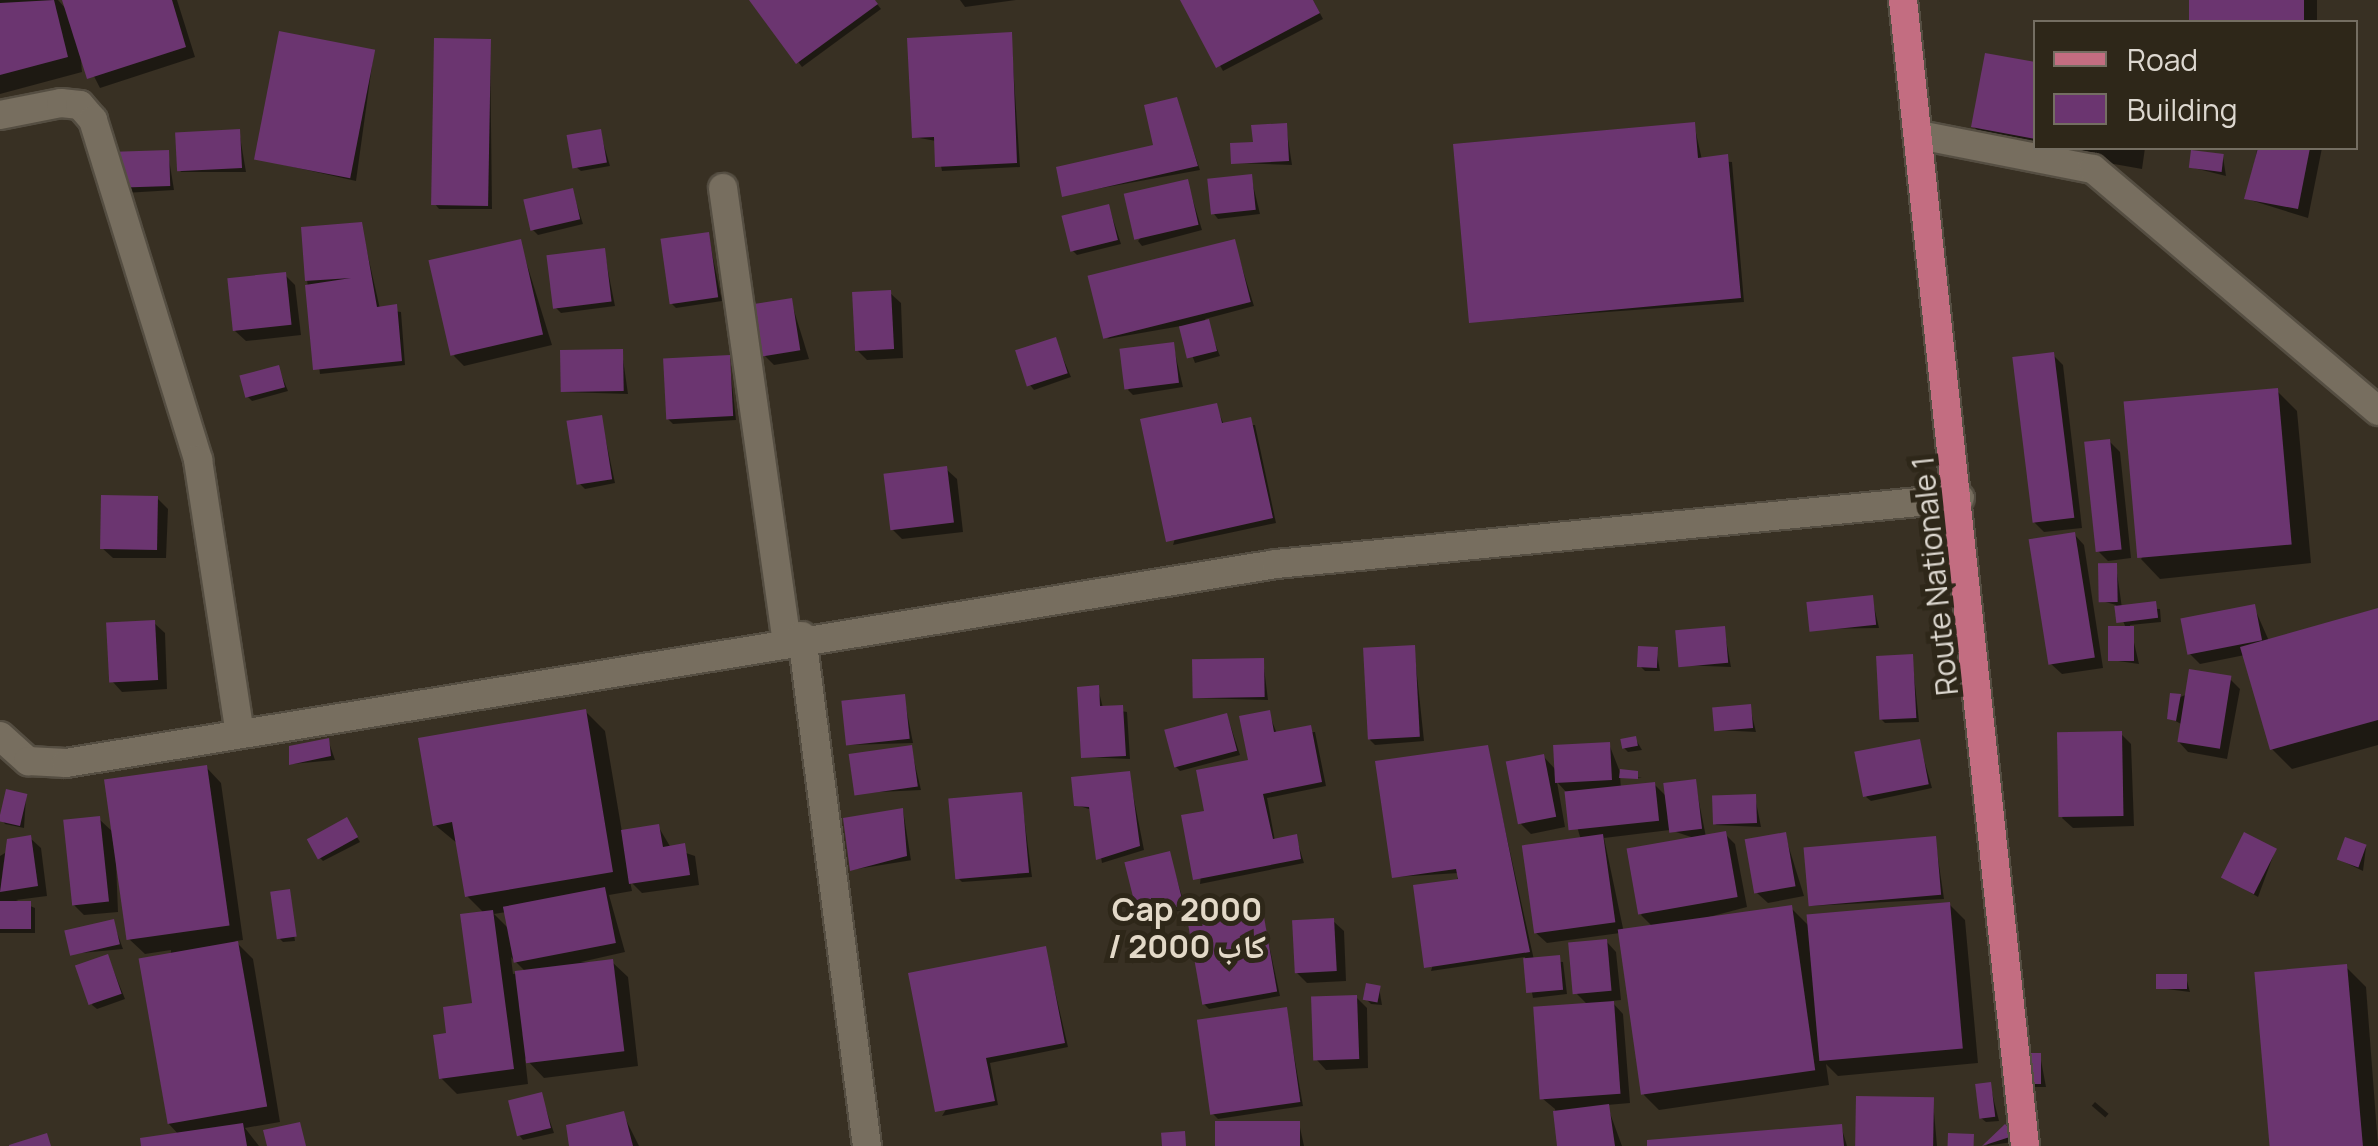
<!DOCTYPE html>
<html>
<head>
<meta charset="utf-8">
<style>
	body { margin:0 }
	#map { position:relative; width:2378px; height:1146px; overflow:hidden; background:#383023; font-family:Manrope,"Noto Naskh Arabic",sans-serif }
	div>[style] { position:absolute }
	.shadow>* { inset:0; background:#0007; transform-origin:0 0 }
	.building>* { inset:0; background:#6b3570; transform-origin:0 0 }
	.roads { filter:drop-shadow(2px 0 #554e42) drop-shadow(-2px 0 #554e42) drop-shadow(0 2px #554e42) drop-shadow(0 -2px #554e42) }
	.minor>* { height:28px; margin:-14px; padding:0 14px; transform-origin:14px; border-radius:14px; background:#776e5f }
	.primary>* { height:28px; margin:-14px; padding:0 14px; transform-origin:14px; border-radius:14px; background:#c36d81 }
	span { translate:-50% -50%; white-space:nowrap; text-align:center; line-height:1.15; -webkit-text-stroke:10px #2e2719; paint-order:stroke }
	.street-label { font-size:30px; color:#ddd8d0 }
	.neighbourhood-label { font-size:32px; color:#e3d9c8; font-weight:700 }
	.legend { position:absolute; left:2033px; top:20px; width:325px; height:130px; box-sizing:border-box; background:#2e2719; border:2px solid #746e62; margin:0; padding:12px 18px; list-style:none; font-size:30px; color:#ddd8d0 }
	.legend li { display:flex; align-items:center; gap:20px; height:50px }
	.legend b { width:50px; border:2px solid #746e62 }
</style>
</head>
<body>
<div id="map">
	<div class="shadow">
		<i style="clip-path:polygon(0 0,58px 0,68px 11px,65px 0,177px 0,195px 57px,100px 88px,80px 49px,82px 72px,0 94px)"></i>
		<i style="clip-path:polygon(752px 0,874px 0,881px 9px,802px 67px)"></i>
		<i style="clip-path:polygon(960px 0,1016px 0,965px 7px)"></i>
		<i style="clip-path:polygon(1183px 0,1313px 0,1323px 19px,1223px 71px)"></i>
		<i style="left:2191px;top:0;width:126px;height:22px"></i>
		<i style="clip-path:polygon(1011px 35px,1020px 167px,942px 171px,936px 141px,914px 137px)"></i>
		<i style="clip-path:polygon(490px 41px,492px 209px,439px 209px,435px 204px)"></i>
		<i style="clip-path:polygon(374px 51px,356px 181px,258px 159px)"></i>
		<i style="clip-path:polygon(2036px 65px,2036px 148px,2145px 148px,2142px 169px,1989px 142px,1973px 126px)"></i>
		<i style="clip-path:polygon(1176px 100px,1200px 170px,1064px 195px,1156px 146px)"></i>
		<i style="clip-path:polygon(1694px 124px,1702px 160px,1732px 162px,1744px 302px,1471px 322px)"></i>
		<i style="clip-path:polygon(1286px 126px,1292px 165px,1234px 163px,1255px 144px)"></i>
		<i style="clip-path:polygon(239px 131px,246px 172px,180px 172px)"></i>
		<i style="clip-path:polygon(600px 132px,610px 166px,581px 171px,576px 167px)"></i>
		<i style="clip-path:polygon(2290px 148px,2322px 148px,2308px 218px,2247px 199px,2257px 150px,2289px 156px)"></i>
		<i style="clip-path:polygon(168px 153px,174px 190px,125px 193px,118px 156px)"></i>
		<i style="clip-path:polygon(2223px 157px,2226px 176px,2190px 167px)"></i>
		<i style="clip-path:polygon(1251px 177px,1260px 214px,1218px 219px,1214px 214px)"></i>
		<i style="clip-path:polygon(1187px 181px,1202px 230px,1142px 246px,1138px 241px)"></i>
		<i style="clip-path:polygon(572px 190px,583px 224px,538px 235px,533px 230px)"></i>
		<i style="clip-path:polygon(1109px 207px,1121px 244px,1077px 255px,1072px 250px)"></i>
		<i style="clip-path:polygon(361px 225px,380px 309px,401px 312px,405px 365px,320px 374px,307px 280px)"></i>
		<i style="clip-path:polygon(708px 234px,722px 301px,676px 308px,671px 303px)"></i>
		<i style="clip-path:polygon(520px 242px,552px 345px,464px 366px,454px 356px)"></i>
		<i style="clip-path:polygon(1234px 242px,1254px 306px,1205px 319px,1220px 356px,1195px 363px,1181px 326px,1107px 339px)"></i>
		<i style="clip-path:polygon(604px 251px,615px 306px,561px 313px,556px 308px)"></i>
		<i style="clip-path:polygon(285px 275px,295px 285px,301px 335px,246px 341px,235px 331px)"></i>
		<i style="clip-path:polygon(890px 293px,901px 303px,903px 358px,867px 360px,857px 350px)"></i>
		<i style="clip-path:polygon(791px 301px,809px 359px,774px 365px,764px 355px)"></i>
		<i style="clip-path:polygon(1055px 340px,1071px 377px,1034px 390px,1030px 385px)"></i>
		<i style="clip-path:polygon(1173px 345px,1183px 387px,1133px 395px,1128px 390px)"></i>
		<i style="clip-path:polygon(622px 352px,628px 394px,564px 392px)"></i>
		<i style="clip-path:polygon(2053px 355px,2063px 365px,2082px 528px,2044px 532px,2034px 522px)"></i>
		<i style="clip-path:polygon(729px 357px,736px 420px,673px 424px,668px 419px)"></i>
		<i style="clip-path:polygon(278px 367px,288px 391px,252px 401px,247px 396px)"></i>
		<i style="clip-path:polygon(2277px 391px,2297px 411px,2311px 563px,2160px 579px,2141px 559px)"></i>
		<i style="clip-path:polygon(1216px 406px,1224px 425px,1255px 425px,1276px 523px,1173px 545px)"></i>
		<i style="clip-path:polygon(601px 418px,615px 483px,585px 489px,580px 484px)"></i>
		<i style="clip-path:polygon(2109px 441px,2120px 452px,2131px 558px,2108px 561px,2098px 551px)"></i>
		<i style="clip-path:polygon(946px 469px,957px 479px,963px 532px,902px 539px,892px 529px)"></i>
		<i style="clip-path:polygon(157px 498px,168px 509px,166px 558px,113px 558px,102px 548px)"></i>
		<i style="clip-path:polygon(2074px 534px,2084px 545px,2103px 668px,2062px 674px,2051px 664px)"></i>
		<i style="clip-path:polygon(2116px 566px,2122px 608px,2160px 609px,2161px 622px,2130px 625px,2139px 664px,2111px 660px,2126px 628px,2116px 605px,2102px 601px)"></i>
		<i style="clip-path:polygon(1872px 598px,1879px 628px,1811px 629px)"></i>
		<i style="clip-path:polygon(2254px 607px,2269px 641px,2378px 610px,2378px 745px,2292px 769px,2272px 749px,2245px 655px,2200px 664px,2189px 653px)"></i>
		<i style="clip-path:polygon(154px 623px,165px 633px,167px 689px,122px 692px,112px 681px)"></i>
		<i style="clip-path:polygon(1724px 629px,1731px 667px,1679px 665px)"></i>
		<i style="clip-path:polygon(1414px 647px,1424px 741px,1375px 745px,1370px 740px)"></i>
		<i style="clip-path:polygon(1656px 649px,1660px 671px,1645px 671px,1640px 666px)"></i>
		<i style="clip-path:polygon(1912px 656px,1919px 722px,1885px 723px,1880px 718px)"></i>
		<i style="clip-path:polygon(1263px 660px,1268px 700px,1195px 698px)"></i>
		<i style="clip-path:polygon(2230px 679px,2240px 689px,2227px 759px,2188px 752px,2178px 741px,2181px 724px,2170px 718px,2180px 697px)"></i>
		<i style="clip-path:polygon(1098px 688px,1103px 708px,1127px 712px,1130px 759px,1083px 757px)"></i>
		<i style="clip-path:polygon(904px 697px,913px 743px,848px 745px)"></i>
		<i style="clip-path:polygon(1750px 707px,1756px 732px,1716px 730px)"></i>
		<i style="clip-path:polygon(evenodd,585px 711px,605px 731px,622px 832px,658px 826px,671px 848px,695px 856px,699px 885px,642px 893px,630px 881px,632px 891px,609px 895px,625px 952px,581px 962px,612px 962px,628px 977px,638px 1066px,544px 1078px,525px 1058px,528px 1084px,457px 1094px,441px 1078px,449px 1035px,475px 1005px,484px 913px,467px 896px,458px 844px,435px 825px,585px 711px,506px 912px,510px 930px,494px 914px,506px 912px,585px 711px,511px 957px,526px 972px,513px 974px,511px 957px)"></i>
		<i style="clip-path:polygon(1269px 713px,1277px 734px,1315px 732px,1326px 786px,1267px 798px,1275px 841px,1296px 837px,1304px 863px,1200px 884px,1207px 813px,1251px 762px)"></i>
		<i style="clip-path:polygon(1227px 715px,1240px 755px,1180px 771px,1175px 766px)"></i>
		<i style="clip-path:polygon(2121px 734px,2131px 744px,2134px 826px,2073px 828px,2062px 818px)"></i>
		<i style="clip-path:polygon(1635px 738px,1642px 750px,1628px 752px,1624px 748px)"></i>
		<i style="clip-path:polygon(328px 740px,335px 760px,292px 764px)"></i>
		<i style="clip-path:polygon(1919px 742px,1932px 788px,1871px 801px,1866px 797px)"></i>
		<i style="clip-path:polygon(evenodd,1609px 744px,1620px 772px,1642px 778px,1620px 776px,1621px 788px,1654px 784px,1667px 797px,1695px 782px,1706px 837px,1725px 834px,1735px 844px,1747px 907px,1686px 923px,1791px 908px,1811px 928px,1950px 905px,1965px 920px,1978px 1063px,1838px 1076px,1826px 1064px,1829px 1085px,1659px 1110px,1644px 1095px,1620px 933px,1547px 943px,1536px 933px,1581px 840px,1567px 793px,1557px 782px,1565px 827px,1531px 834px,1521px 824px,1543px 756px,1556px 770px,1609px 744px,1670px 830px,1697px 839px,1641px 915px,1654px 928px,1624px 933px,1604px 838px,1670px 830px)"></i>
		<i style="clip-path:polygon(911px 748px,921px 790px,858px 793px)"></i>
		<i style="clip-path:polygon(1487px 748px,1534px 960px,1563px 962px,1567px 994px,1533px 998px,1525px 957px,1431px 971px,1459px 873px,1395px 877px)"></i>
		<i style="clip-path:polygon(206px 767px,221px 783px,243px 940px,235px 941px,253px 959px,280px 1122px,245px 1128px,259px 1146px,144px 1146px,179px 1135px,168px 1123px,171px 950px,145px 954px,129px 939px,115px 837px,118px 912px,84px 915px,74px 905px,99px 819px,115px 834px)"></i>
		<i style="clip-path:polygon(1129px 774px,1144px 850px,1102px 863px,1092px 810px,1076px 805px)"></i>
		<i style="clip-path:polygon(1021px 795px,1032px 877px,962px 882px,958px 878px)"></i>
		<i style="clip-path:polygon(26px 797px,24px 828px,5px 824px,1px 819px)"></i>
		<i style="clip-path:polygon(1755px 797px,1761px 827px,1715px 825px)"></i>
		<i style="left:903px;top:810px;width:51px;height:58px;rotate:81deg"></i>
		<i style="clip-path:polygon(347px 820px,360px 842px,323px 861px,318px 856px)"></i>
		<i style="clip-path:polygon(1785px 835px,1804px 896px,1768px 903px,1757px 893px)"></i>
		<i style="clip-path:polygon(30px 838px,41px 848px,47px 896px,16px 900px,35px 908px,35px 933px,0 933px,0 856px)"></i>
		<i style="clip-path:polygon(1935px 838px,1944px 899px,1810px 906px)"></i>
		<i style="clip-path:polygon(2366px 847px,2363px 871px,2340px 860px)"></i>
		<i style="clip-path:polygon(2275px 851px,2258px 897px,2224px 877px)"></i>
		<i style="clip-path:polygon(1169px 854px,1186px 909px,1144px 920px,1140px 915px)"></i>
		<i style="clip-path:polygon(288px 893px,295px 941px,283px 942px,279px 938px)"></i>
		<i style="clip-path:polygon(1260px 903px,1280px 996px,1209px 1009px,1204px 1004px)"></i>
		<i style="clip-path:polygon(1333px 921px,1344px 931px,1346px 981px,1307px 983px,1297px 973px)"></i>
		<i style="clip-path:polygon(113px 922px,123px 949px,71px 954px)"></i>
		<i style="clip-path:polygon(1606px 941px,1616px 952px,1621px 1000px,1611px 1001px,1623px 1014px,1630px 1103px,1607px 1105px,1622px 1146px,1560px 1146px,1555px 1109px,1543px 1099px,1588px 1005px,1576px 993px)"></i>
		<i style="clip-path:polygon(1045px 948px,1068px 1047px,990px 1063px,998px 1105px,942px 1116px)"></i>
		<i style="clip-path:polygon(108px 957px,125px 999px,97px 1009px,92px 1005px)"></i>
		<i style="clip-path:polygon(2346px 967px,2366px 987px,2378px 1146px,2270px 1146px)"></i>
		<i style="clip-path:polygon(2186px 977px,2190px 992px,2159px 988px)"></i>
		<i style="clip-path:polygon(1379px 988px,1382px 1005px,1371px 1004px,1367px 1000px)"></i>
		<i style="clip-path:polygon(1357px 998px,1367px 1008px,1368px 1068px,1326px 1070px,1316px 1059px)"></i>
		<i style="clip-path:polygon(1286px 1010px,1303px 1106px,1218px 1119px,1213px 1114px)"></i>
		<i style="clip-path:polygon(2040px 1055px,2046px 1087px,2035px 1087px,2030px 1083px)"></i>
		<i style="clip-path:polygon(1990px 1085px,1999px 1121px,1986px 1122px,1981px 1118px)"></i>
		<i style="clip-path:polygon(541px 1095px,554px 1133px,523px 1140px,519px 1135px)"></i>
		<i style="clip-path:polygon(1933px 1101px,1937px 1146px,1857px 1146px)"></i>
		<i style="left:2095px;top:1102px;width:18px;height:5px;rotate:41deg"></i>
		<i style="clip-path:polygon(623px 1114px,639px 1146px,572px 1146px)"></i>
		<i style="clip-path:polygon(1299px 1123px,1304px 1146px,1218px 1146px)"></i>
		<i style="clip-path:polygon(1841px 1126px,1847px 1146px,1650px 1146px)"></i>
		<i style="clip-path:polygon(2005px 1127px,2019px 1141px,1986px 1146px)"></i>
	</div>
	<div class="building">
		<i style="clip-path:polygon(54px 0,68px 57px,0 75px,0 3px)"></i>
		<i style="clip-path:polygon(62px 0,172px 0,186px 47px,87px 79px)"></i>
		<i style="clip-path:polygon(749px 0,875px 0,878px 4px,796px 64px)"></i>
		<i style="clip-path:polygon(1180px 0,1313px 0,1320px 13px,1216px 68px)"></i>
		<i style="left:2189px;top:0;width:115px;height:22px"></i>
		<i style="left:279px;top:31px;width:98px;height:131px;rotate:11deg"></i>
		<i style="clip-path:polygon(1012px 32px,1017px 163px,935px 167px,934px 137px,912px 138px,907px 38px)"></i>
		<i style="left:434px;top:38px;width:57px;height:167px;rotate:1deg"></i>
		<i style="clip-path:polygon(1985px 53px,2036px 62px,2036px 139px,1971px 127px)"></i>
		<i style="clip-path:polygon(1177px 97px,1198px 166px,1062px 197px,1056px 167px,1153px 145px,1144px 105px)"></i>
		<i style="clip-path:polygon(1695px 122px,1698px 158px,1728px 154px,1741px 298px,1469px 323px,1453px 144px)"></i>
		<i style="clip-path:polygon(1287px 123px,1289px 161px,1231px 164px,1230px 143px,1253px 142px,1251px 125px)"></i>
		<i style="left:240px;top:129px;width:39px;height:65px;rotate:87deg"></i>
		<i style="left:601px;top:129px;width:34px;height:35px;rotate:80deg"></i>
		<i style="clip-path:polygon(2258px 148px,2310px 148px,2298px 209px,2244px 199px)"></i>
		<i style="left:169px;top:150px;width:36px;height:53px;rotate:88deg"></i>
		<i style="left:2191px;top:150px;width:33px;height:18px;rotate:7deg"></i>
		<i style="left:1252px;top:174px;width:36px;height:45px;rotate:84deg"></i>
		<i style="left:1188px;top:179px;width:47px;height:66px;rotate:77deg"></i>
		<i style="left:573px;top:188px;width:32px;height:51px;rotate:77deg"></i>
		<i style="left:1109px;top:204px;width:37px;height:49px;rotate:76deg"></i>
		<i style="clip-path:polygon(362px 222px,377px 307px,397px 304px,402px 361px,313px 370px,305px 285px,351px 278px,305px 281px,301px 227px)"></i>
		<i style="left:709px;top:232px;width:66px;height:49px;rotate:82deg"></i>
		<i style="left:521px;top:239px;width:98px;height:95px;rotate:77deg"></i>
		<i style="left:1235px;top:239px;width:65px;height:152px;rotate:76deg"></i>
		<i style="left:605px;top:248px;width:54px;height:59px;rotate:83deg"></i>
		<i style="left:286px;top:272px;width:53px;height:59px;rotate:84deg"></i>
		<i style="left:891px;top:290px;width:59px;height:39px;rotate:87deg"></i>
		<i style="left:792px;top:298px;width:53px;height:39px;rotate:81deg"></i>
		<i style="left:1209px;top:319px;width:33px;height:31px;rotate:76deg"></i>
		<i style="left:1056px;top:337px;width:38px;height:43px;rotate:72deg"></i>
		<i style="left:1174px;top:342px;width:41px;height:55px;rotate:83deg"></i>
		<i style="left:623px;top:349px;width:42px;height:63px;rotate:89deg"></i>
		<i style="left:2054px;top:352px;width:167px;height:42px;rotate:83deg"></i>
		<i style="left:730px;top:355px;width:61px;height:67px;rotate:87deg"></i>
		<i style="left:279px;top:365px;width:23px;height:41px;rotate:75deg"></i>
		<i style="left:2278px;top:388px;width:157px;height:155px;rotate:85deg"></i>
		<i style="clip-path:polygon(1217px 403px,1222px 423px,1251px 417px,1273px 518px,1166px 542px,1140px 419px)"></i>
		<i style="left:602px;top:415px;width:65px;height:36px;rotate:81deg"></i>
		<i style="left:2110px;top:439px;width:111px;height:26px;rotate:84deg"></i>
		<i style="left:947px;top:466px;width:57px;height:64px;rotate:83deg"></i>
		<i style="left:101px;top:495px;width:57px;height:54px;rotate:1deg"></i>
		<i style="left:2075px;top:532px;width:127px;height:47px;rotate:81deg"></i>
		<i style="left:2117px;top:563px;width:39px;height:19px;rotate:89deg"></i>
		<i style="left:1873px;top:595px;width:30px;height:67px;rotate:84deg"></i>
		<i style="left:2156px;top:601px;width:17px;height:42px;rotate:83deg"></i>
		<i style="left:2255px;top:604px;width:37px;height:76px;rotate:79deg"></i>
		<i style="clip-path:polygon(2378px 608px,2378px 720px,2270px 750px,2240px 647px)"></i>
		<i style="left:155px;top:620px;width:60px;height:49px;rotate:87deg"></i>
		<i style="left:1725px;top:626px;width:37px;height:50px;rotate:85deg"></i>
		<i style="left:2108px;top:626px;width:26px;height:35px"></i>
		<i style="left:1415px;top:645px;width:92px;height:52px;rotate:87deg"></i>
		<i style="left:1638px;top:646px;width:20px;height:21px;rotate:3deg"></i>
		<i style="left:1913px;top:654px;width:64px;height:37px;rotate:87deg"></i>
		<i style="left:1264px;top:658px;width:39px;height:72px;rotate:89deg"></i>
		<i style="left:2189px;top:669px;width:43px;height:74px;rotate:9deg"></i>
		<i style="clip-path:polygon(1099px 685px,1100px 706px,1123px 705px,1126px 756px,1081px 758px,1077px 687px)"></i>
		<i style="clip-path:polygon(2170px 693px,2181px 694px,2176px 721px,2167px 719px)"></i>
		<i style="left:905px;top:694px;width:45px;height:64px;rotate:84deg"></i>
		<i style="left:1751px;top:704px;width:24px;height:39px;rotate:85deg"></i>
		<i style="clip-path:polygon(586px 709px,613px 872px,465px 897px,452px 822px,433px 826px,418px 738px)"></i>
		<i style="clip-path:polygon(1270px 710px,1274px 732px,1311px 725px,1322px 782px,1263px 794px,1273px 839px,1297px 834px,1301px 859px,1193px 880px,1181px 815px,1204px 811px,1196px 770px,1248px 760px,1239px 716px)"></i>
		<i style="left:1227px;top:713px;width:39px;height:65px;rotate:75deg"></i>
		<i style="left:2122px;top:731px;width:85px;height:65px;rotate:89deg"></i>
		<i style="left:1636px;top:736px;width:10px;height:16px;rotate:79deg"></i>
		<i style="clip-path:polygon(329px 738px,331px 756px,289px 765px,289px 746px)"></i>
		<i style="left:1920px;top:739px;width:46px;height:67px;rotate:79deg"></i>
		<i style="left:1610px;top:742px;width:38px;height:57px;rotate:87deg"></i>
		<i style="left:912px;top:745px;width:42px;height:64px;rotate:82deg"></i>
		<i style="clip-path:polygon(1488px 745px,1530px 952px,1424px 968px,1413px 885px,1458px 879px,1456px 869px,1392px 878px,1375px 761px)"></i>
		<i style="left:1544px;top:754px;width:64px;height:39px;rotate:79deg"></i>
		<i style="left:207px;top:765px;width:162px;height:104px;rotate:82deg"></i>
		<i style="clip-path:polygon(1620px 769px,1638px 771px,1638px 779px,1619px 778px)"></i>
		<i style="clip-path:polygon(1130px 771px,1140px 846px,1096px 860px,1089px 807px,1074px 806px,1071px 777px)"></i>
		<i style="left:1696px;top:779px;width:50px;height:33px;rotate:83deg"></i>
		<i style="left:1655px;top:782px;width:39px;height:91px;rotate:84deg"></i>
		<i style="left:6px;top:789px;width:22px;height:33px;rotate:13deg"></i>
		<i style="left:1022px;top:792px;width:81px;height:74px;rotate:85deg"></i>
		<i style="left:1756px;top:794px;width:29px;height:44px;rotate:88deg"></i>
		<i style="clip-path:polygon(903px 808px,907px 856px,850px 871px,843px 818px)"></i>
		<i style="left:100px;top:816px;width:86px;height:37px;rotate:84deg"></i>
		<i style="left:347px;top:817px;width:23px;height:46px;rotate:61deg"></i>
		<i style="clip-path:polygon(659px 824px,663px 847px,685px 843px,690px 875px,629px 884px,621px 830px)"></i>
		<i style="left:1726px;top:831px;width:67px;height:101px;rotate:80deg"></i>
		<i style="left:1786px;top:832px;width:55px;height:42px;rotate:80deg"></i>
		<i style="left:2244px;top:832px;width:37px;height:51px;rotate:27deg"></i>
		<i style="left:1603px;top:834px;width:89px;height:82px;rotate:82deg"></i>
		<i style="clip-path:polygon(31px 835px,38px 886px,0 892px,7px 839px)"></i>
		<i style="left:1936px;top:836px;width:59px;height:133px;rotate:85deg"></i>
		<i style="left:2345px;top:837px;width:23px;height:24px;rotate:20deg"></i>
		<i style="left:1170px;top:851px;width:56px;height:47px;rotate:76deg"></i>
		<i style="left:605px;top:887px;width:57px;height:104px;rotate:79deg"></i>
		<i style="left:290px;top:889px;width:48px;height:20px;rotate:82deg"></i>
		<i style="left:1261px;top:900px;width:93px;height:76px;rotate:80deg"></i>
		<i style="left:31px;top:901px;width:28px;height:31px;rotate:90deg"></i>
		<i style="left:1950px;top:902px;width:147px;height:144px;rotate:85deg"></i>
		<i style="left:1792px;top:905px;width:167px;height:176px;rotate:82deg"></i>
		<i style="clip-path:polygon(493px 910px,514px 1069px,439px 1079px,433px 1035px,446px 1033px,443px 1007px,472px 1003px,460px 914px)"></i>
		<i style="left:1334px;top:918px;width:53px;height:42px;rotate:87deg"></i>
		<i style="left:114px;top:919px;width:26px;height:51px;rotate:77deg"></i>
		<i style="left:1607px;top:939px;width:52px;height:39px;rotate:85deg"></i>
		<i style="left:238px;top:941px;width:168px;height:101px;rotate:80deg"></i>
		<i style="clip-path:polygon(1046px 946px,1065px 1043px,986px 1058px,995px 1101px,935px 1112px,908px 973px)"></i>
		<i style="left:108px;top:954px;width:42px;height:35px;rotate:71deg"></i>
		<i style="left:1560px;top:955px;width:35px;height:37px;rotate:85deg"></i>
		<i style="left:613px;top:959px;width:93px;height:99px;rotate:83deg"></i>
		<i style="left:2347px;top:964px;width:183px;height:93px;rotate:85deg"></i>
		<i style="left:2156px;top:974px;width:31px;height:15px"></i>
		<i style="left:1366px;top:983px;width:15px;height:17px;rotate:11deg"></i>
		<i style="left:1357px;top:995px;width:64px;height:46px;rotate:88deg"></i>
		<i style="left:1614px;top:1001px;width:93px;height:81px;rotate:86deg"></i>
		<i style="left:1287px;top:1007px;width:96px;height:91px;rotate:82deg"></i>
		<i style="left:2026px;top:1053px;width:15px;height:31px"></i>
		<i style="left:1991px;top:1082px;width:35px;height:16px;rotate:83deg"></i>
		<i style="left:542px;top:1092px;width:37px;height:35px;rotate:76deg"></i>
		<i style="left:1856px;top:1096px;width:78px;height:50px;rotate:1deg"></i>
		<i style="clip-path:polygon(1609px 1104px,1615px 1146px,1557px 1146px,1553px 1111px)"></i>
		<i style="clip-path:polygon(624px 1111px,633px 1146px,569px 1146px,566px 1125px)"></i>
		<i style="left:1300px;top:1121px;width:25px;height:85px;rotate:90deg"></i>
		<i style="clip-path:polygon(300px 1122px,306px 1146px,267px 1146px,263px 1130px)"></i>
		<i style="clip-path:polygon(243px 1123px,247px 1146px,141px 1146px,140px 1138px)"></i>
		<i style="clip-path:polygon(1842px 1124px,1844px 1146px,1647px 1146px,1647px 1140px)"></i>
		<i style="clip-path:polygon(2005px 1124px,2016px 1135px,1982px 1146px)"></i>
		<i style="left:1185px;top:1131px;width:15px;height:24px;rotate:86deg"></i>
		<i style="clip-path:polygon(47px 1133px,51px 1146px,9px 1146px,9px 1145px)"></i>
		<i style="left:1948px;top:1133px;width:26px;height:13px;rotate:2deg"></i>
	</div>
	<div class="roads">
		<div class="minor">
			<i style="left:0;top:115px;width:62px;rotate:-11.1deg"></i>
			<i style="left:61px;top:103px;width:19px;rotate:6deg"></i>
			<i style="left:80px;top:105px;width:20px;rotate:49deg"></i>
			<i style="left:93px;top:120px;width:356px;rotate:72.8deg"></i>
			<i style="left:198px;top:460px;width:276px;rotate:81.3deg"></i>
			<i style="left:1919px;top:135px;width:177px;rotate:11.1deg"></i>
			<i style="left:2093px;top:169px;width:374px;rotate:40.3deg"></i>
			<i style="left:723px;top:188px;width:455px;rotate:82deg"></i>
			<i style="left:802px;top:636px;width:514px;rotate:82.74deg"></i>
			<i style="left:0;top:736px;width:38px;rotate:42deg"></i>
			<i style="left:28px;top:761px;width:38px;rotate:3deg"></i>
			<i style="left:66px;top:763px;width:1226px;rotate:-9.34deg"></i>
			<i style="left:1276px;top:564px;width:687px;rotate:-5.51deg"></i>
		</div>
		<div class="primary">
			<i style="left:1903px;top:0;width:1152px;rotate:83.92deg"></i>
		</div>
	</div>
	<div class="street-label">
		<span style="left:1935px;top:576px;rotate:-96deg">Route Nationale 1</span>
	</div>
	<div class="neighbourhood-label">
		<span style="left:1187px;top:928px">Cap 2000<br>/ كاب 2000</span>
	</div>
	<ul class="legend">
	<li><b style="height:12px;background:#c36d81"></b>Road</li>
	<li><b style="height:28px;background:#6b3570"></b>Building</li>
	</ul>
</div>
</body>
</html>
